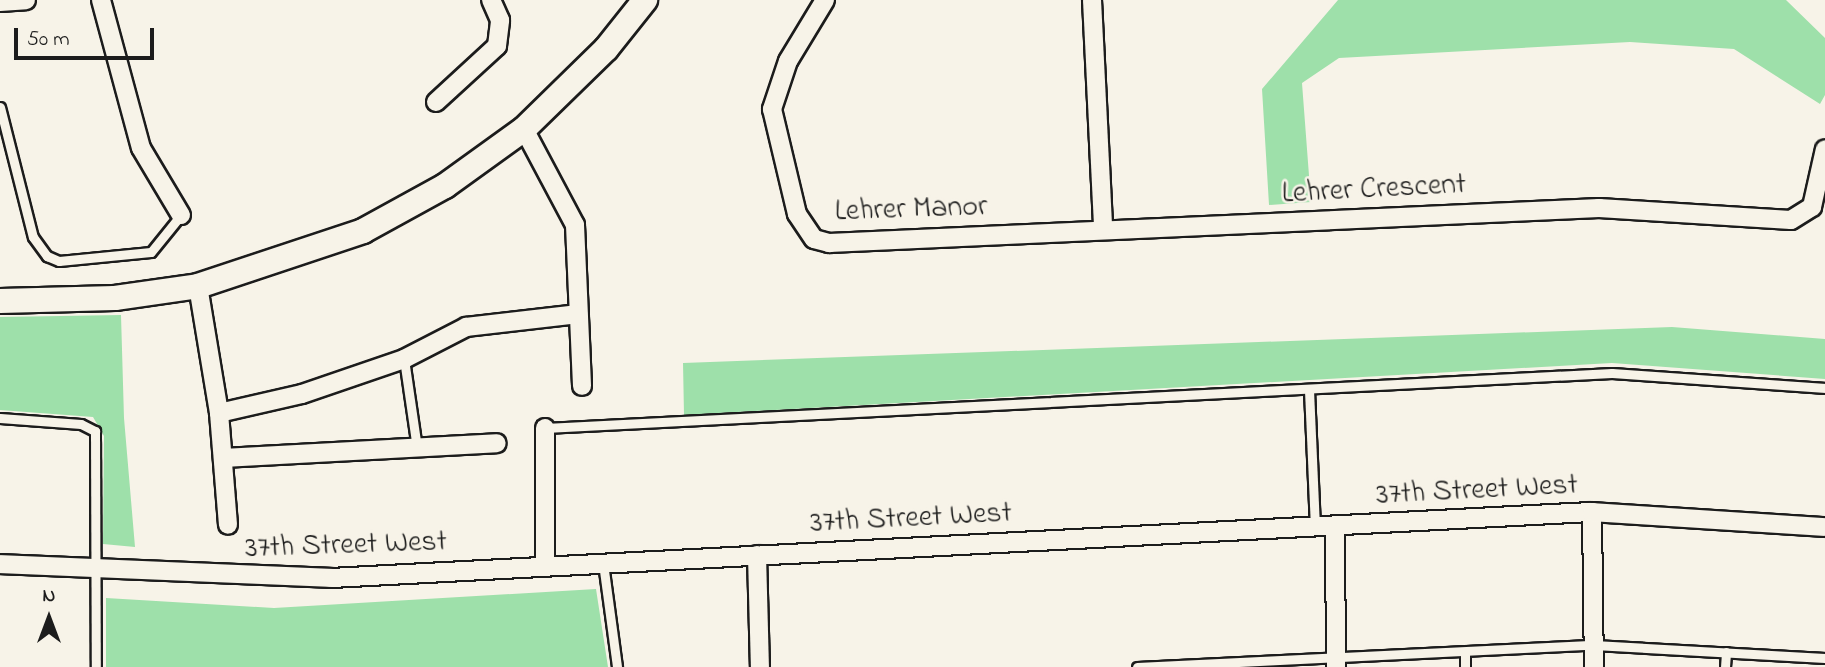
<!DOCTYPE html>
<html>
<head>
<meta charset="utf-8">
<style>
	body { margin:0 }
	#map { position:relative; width:1825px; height:667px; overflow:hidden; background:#f7f3e8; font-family:"Indie Flower",sans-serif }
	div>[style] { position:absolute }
	.green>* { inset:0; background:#9ee0aa }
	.roads { filter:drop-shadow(2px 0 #1c1c1c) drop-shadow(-2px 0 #1c1c1c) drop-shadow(0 2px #1c1c1c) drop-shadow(0 -2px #1c1c1c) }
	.lane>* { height:9px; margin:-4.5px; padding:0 4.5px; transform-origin:4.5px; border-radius:4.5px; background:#f7f3e8 }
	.street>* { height:18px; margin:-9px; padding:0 9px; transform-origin:9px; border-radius:9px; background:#f7f3e8 }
	.secondary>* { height:24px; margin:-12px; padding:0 12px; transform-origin:12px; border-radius:12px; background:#f7f3e8 }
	span { translate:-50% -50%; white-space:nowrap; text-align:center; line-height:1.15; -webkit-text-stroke:5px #f7f3e8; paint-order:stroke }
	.street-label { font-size:30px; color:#1c1c1c }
	.north { position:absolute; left:14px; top:583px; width:70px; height:70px; -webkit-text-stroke:5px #f7f3e8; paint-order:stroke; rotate:0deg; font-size:19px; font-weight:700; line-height:28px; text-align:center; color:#1c1c1c }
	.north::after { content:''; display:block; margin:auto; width:24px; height:32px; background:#1c1c1c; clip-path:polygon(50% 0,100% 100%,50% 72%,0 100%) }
	.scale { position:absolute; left:14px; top:28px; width:140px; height:32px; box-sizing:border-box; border:4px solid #1c1c1c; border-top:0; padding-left:9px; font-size:21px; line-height:24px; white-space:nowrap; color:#1c1c1c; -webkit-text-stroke:5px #f7f3e8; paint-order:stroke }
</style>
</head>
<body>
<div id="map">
	<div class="green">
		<i style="clip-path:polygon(1338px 0,1786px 0,1825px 38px,1825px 95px,1820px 104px,1734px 49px,1630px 42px,1339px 58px,1302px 83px,1311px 202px,1269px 205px,1262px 89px)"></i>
		<i style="clip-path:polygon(121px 315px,124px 418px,135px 547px,103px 544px,104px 436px,93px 417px,0 410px,0 317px)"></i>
		<i style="clip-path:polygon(1672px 327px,1825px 339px,1825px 379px,1612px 363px,684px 415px,683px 363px)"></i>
		<i style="clip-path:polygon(596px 589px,608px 667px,106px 667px,106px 598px,274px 608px)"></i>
	</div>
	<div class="roads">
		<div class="lane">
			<i style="left:0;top:107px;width:134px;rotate:75.8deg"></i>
			<i style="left:33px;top:237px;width:24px;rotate:54deg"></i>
			<i style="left:47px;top:256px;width:13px;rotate:23deg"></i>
			<i style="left:59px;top:261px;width:92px;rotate:-5.6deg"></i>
			<i style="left:151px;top:252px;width:48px;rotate:-51deg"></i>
			<i style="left:404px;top:359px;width:90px;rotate:81.7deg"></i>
			<i style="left:1309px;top:390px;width:138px;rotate:87.5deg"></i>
			<i style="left:0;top:418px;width:81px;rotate:4.2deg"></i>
			<i style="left:81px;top:424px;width:16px;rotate:27deg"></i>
			<i style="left:95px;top:431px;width:236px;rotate:89.8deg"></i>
			<i style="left:545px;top:428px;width:1068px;rotate:-2.95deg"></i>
			<i style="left:1612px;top:373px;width:214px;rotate:4deg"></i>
			<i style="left:603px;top:563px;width:105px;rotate:82.3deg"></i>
			<i style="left:1465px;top:652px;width:15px;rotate:90deg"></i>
			<i style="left:1137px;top:667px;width:458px;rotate:-2.8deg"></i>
			<i style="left:1594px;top:645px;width:231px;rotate:3.2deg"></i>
			<i style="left:1725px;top:667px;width:15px;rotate:-86deg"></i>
		</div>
		<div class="street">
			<i style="left:101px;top:0;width:153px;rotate:74.9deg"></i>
			<i style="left:141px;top:148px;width:78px;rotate:59.2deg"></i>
			<i style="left:825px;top:0;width:71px;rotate:121.2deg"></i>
			<i style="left:788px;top:61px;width:51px;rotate:108.4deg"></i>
			<i style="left:772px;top:109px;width:108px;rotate:76.6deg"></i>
			<i style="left:797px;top:214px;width:30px;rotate:56deg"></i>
			<i style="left:814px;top:239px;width:16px;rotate:15deg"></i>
			<i style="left:829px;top:243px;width:771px;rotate:-2.6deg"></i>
			<i style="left:1599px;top:208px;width:192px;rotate:3.6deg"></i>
			<i style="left:1791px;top:220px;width:25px;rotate:-32deg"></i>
			<i style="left:1812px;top:207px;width:59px;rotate:-77.4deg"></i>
			<i style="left:1092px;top:0;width:229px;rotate:87.2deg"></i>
			<i style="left:0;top:2px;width:26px;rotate:-4deg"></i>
			<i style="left:436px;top:102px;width:83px;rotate:-42.6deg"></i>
			<i style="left:497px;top:46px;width:26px;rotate:-83deg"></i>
			<i style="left:500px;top:20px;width:22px;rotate:-114deg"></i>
			<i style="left:524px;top:129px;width:109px;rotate:62deg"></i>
			<i style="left:575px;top:225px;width:161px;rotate:87.5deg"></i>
			<i style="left:198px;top:286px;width:129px;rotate:80.6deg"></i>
			<i style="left:219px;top:413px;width:112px;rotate:85.4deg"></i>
			<i style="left:219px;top:413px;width:85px;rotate:-12.9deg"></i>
			<i style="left:302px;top:394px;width:108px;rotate:-18.9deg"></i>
			<i style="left:404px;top:359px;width:70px;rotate:-27.3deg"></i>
			<i style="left:466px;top:327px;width:113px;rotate:-6.6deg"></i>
			<i style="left:545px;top:428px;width:139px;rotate:90deg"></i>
			<i style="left:223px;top:458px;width:274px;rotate:-3.1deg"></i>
			<i style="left:1592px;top:512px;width:155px;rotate:89.3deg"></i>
			<i style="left:1335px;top:527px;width:140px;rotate:89.6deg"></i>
			<i style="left:757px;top:555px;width:112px;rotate:88.5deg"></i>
			<i style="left:0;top:564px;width:331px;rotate:2.4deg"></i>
			<i style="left:331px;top:578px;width:1263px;rotate:-3deg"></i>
			<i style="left:1592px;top:512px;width:233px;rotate:3.7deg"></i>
		</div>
		<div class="secondary">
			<i style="left:0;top:301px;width:115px;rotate:-1.5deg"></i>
			<i style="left:115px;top:298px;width:84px;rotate:-8.2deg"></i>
			<i style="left:198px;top:286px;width:174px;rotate:-18.4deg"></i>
			<i style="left:363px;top:231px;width:94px;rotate:-28.8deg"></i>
			<i style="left:445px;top:186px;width:97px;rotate:-35.8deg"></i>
			<i style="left:524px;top:129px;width:115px;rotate:-44.3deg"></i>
			<i style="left:606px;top:49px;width:63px;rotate:-51.5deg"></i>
		</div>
	</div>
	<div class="street-label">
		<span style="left:1374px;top:190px;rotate:-3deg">Lehrer Crescent</span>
		<span style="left:911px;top:210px;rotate:-2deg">Lehrer Manor</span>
		<span style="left:1477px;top:491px;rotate:-3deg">37th Street West</span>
		<span style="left:911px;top:519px;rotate:-3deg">37th Street West</span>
		<span style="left:346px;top:546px;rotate:-2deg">37th Street West</span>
	</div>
	<div class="north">N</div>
	<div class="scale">50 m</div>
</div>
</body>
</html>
